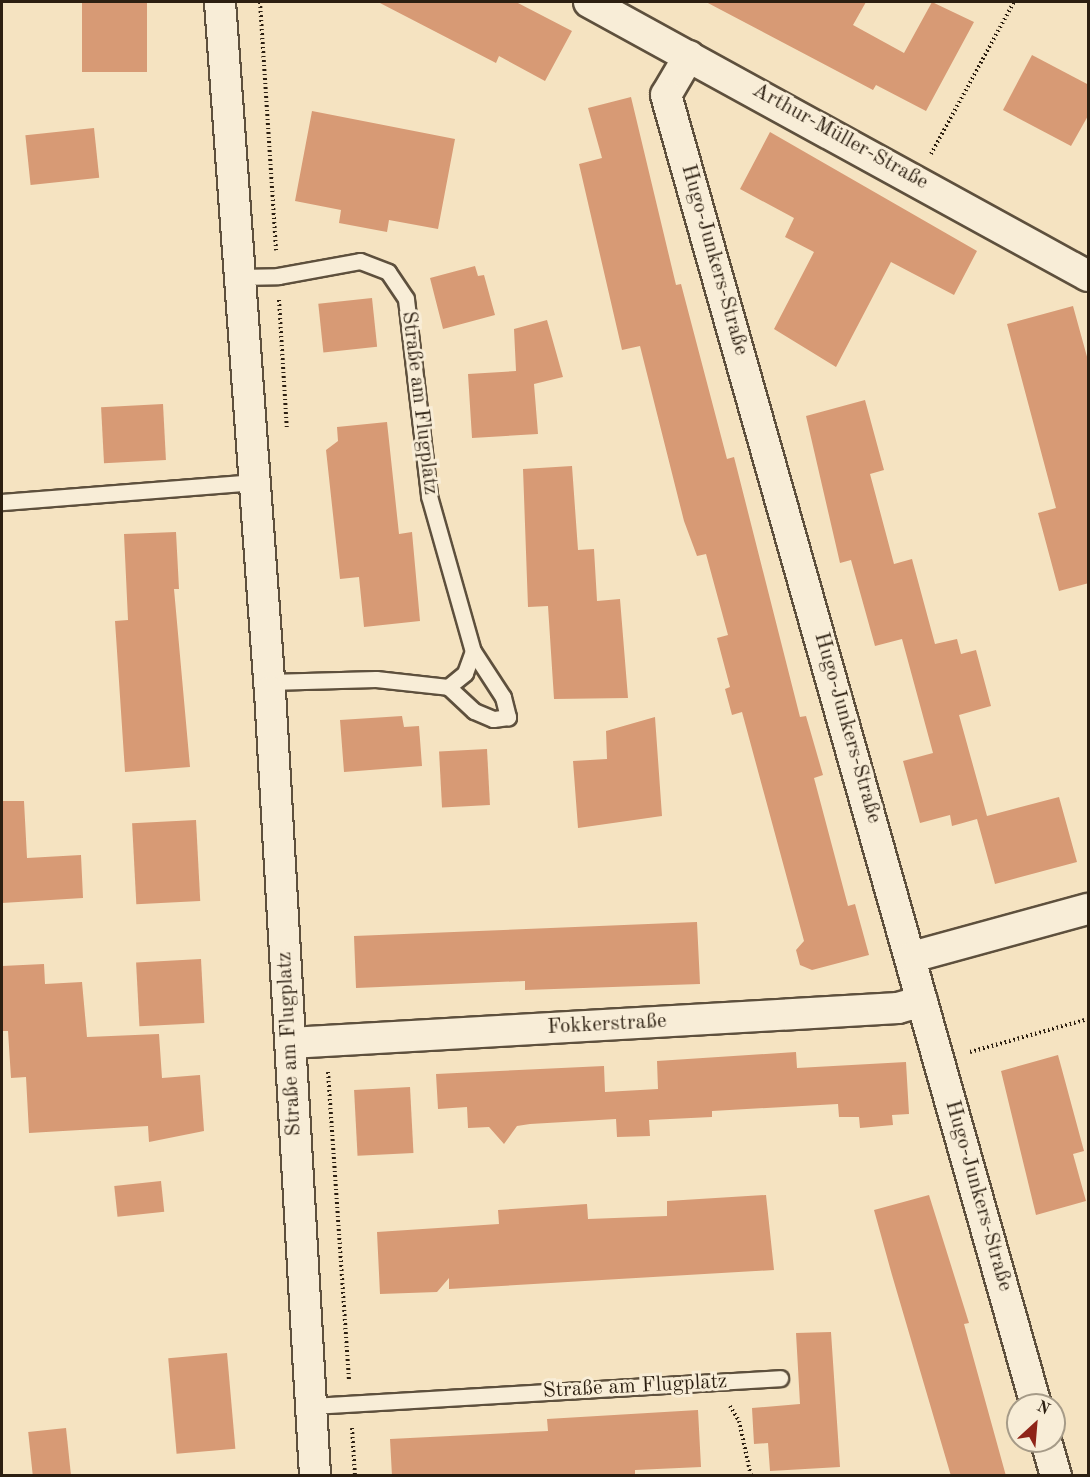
<!DOCTYPE html>
<html>
<head>
<meta charset="utf-8">
<style>
	body { margin:0 }
	#map { position:relative; width:1090px; height:1477px; overflow:hidden; background:#f5e3c1; font-family:"Old Standard TT",serif }
	div>[style] { position:absolute }
	.building>* { inset:0; background:#d79a75; transform-origin:0 0 }
	.path>* { height:4px; margin-top:-2px; transform-origin:0; background:repeating-linear-gradient(90deg,#2c1f11 0 1.5px,transparent 0 4.5px) }
	.roads { filter:drop-shadow(2px 0 #5e503d) drop-shadow(-2px 0 #5e503d) drop-shadow(0 2px #5e503d) drop-shadow(0 -2px #5e503d) }
	.service>* { height:15px; margin:-7.5px; padding:0 7.5px; transform-origin:7.5px; border-radius:7.5px; background:#f8edd7 }
	.minor>* { height:30px; margin:-15px; padding:0 15px; transform-origin:15px; border-radius:15px; background:#f8edd7 }
	span { translate:-50% -50%; white-space:nowrap; text-align:center; line-height:1.15; -webkit-text-stroke:6px #f8edd7; paint-order:stroke }
	.street-label { font-size:21px; color:#2c1f11 }
	.frame { position:absolute; inset:0; border:3px solid #2c1f11; pointer-events:none }
	.north { position:absolute; left:1006px; top:1393px; width:60px; height:60px; box-sizing:border-box; background:#f8edd7; border:2px solid #a69b88; border-radius:50%; rotate:26deg; font-size:16px; font-weight:700; line-height:24px; text-align:center; color:#2c1f11 }
	.north::after { content:''; display:block; margin:auto; width:21px; height:27px; background:#8f2418; clip-path:polygon(50% 0,100% 100%,50% 72%,0 100%) }
</style>
</head>
<body>
<div id="map">
	<div class="building">
		<i style="left:82px;top:2px;width:65px;height:70px"></i>
		<i style="clip-path:polygon(378px 2px,516px 2px,572px 31px,545px 81px,499px 56px,496px 63px)"></i>
		<i style="clip-path:polygon(706px 2px,866px 2px,853px 25px,904px 53px,932px 2px,974px 22px,926px 111px,876px 85px,873px 90px)"></i>
		<i style="clip-path:polygon(1032px 55px,1089px 85px,1089px 114px,1071px 146px,1003px 110px)"></i>
		<i style="clip-path:polygon(631px 97px,676px 285px,681px 284px,727px 459px,734px 457px,800px 717px,806px 716px,823px 775px,814px 778px,848px 906px,855px 904px,869px 955px,812px 970px,800px 965px,796px 950px,804px 941px,742px 712px,732px 715px,725px 689px,730px 687px,717px 638px,728px 635px,706px 554px,697px 556px,684px 521px,640px 346px,622px 350px,579px 164px,602px 158px,588px 108px)"></i>
		<i style="clip-path:polygon(312px 111px,455px 139px,438px 229px,389px 220px,387px 232px,339px 223px,341px 210px,295px 201px)"></i>
		<i style="left:94px;top:128px;width:50px;height:69px;rotate:84deg"></i>
		<i style="clip-path:polygon(770px 132px,977px 251px,954px 295px,891px 262px,836px 367px,774px 329px,814px 252px,785px 237px,794px 218px,740px 189px)"></i>
		<i style="clip-path:polygon(475px 266px,478px 276px,484px 275px,495px 315px,443px 329px,430px 278px)"></i>
		<i style="left:372px;top:298px;width:49px;height:54px;rotate:84deg"></i>
		<i style="clip-path:polygon(1073px 306px,1089px 364px,1089px 583px,1059px 591px,1038px 513px,1056px 508px,1007px 324px)"></i>
		<i style="clip-path:polygon(547px 320px,563px 377px,534px 384px,538px 434px,472px 438px,468px 374px,516px 371px,514px 329px)"></i>
		<i style="clip-path:polygon(865px 400px,884px 470px,870px 474px,894px 564px,912px 559px,935px 644px,957px 639px,961px 654px,976px 650px,991px 706px,959px 715px,987px 816px,1059px 797px,1077px 862px,995px 884px,977px 819px,952px 826px,950px 815px,920px 823px,903px 761px,933px 753px,902px 639px,875px 646px,851px 560px,840px 563px,806px 416px)"></i>
		<i style="left:163px;top:404px;width:56px;height:62px;rotate:87deg"></i>
		<i style="clip-path:polygon(387px 422px,399px 534px,412px 532px,420px 621px,364px 627px,359px 577px,340px 579px,326px 450px,338px 441px,337px 427px)"></i>
		<i style="clip-path:polygon(572px 466px,578px 550px,594px 549px,597px 601px,620px 599px,628px 698px,554px 699px,548px 606px,528px 607px,523px 469px)"></i>
		<i style="clip-path:polygon(176px 532px,179px 589px,174px 589px,190px 767px,125px 772px,115px 621px,128px 620px,124px 534px)"></i>
		<i style="clip-path:polygon(402px 716px,404px 727px,419px 726px,422px 766px,344px 772px,340px 720px)"></i>
		<i style="clip-path:polygon(655px 717px,662px 816px,578px 828px,573px 761px,607px 759px,606px 731px)"></i>
		<i style="left:487px;top:749px;width:56px;height:48px;rotate:87deg"></i>
		<i style="clip-path:polygon(2px 801px,24px 801px,27px 858px,81px 855px,83px 898px,2px 903px)"></i>
		<i style="left:196px;top:820px;width:81px;height:64px;rotate:87deg"></i>
		<i style="clip-path:polygon(697px 922px,700px 984px,525px 990px,525px 981px,356px 988px,354px 936px)"></i>
		<i style="left:201px;top:959px;width:64px;height:65px;rotate:87deg"></i>
		<i style="clip-path:polygon(44px 964px,45px 984px,82px 982px,87px 1037px,159px 1034px,162px 1078px,200px 1075px,204px 1131px,149px 1142px,148px 1126px,29px 1133px,26px 1077px,11px 1078px,8px 1031px,2px 1031px,2px 966px)"></i>
		<i style="clip-path:polygon(796px 1052px,797px 1068px,906px 1062px,909px 1114px,892px 1115px,893px 1125px,860px 1128px,859px 1117px,839px 1117px,838px 1104px,712px 1111px,712px 1117px,649px 1120px,650px 1136px,617px 1137px,616px 1119px,530px 1124px,517px 1126px,504px 1144px,489px 1127px,468px 1128px,467px 1107px,438px 1109px,436px 1074px,604px 1066px,605px 1092px,658px 1089px,657px 1061px)"></i>
		<i style="clip-path:polygon(1058px 1055px,1084px 1151px,1073px 1154px,1086px 1201px,1036px 1215px,1001px 1071px)"></i>
		<i style="left:410px;top:1087px;width:66px;height:56px;rotate:87deg"></i>
		<i style="left:161px;top:1181px;width:31px;height:47px;rotate:84deg"></i>
		<i style="clip-path:polygon(766px 1195px,774px 1270px,449px 1289px,449px 1278px,437px 1292px,380px 1294px,377px 1232px,499px 1224px,498px 1210px,587px 1204px,588px 1219px,667px 1216px,667px 1201px)"></i>
		<i style="clip-path:polygon(929px 1195px,969px 1323px,964px 1324px,1006px 1476px,951px 1476px,892px 1275px,874px 1210px)"></i>
		<i style="clip-path:polygon(831px 1332px,840px 1467px,770px 1471px,768px 1443px,754px 1444px,752px 1408px,800px 1404px,796px 1333px)"></i>
		<i style="left:227px;top:1353px;width:96px;height:59px;rotate:85deg"></i>
		<i style="clip-path:polygon(698px 1410px,701px 1467px,635px 1470px,635px 1476px,392px 1476px,390px 1439px,548px 1431px,547px 1419px)"></i>
		<i style="left:66px;top:1428px;width:48px;height:38px;rotate:84deg"></i>
	</div>
	<div class="path">
		<i style="left:260px;top:2px;width:249px;rotate:86.3deg"></i>
		<i style="left:931px;top:154px;width:173px;rotate:-61.4deg"></i>
		<i style="left:279px;top:300px;width:130px;rotate:86.5deg"></i>
		<i style="left:970px;top:1052px;width:123px;rotate:-15.6deg"></i>
		<i style="left:328px;top:1072px;width:308px;rotate:86.1deg"></i>
		<i style="left:730px;top:1406px;width:17px;rotate:59deg"></i>
		<i style="left:739px;top:1421px;width:56px;rotate:77.7deg"></i>
		<i style="left:352px;top:1428px;width:48px;rotate:86.4deg"></i>
	</div>
	<div class="roads">
		<div class="service">
			<i style="left:239px;top:277px;width:39px;rotate:-1deg"></i>
			<i style="left:278px;top:276px;width:83px;rotate:-10.4deg"></i>
			<i style="left:360px;top:261px;width:30px;rotate:21deg"></i>
			<i style="left:388px;top:272px;width:32px;rotate:56deg"></i>
			<i style="left:406px;top:299px;width:198px;rotate:83.3deg"></i>
			<i style="left:429px;top:496px;width:161px;rotate:74.2deg"></i>
			<i style="left:2px;top:502px;width:253px;rotate:-4.5deg"></i>
			<i style="left:473px;top:651px;width:55px;rotate:56.9deg"></i>
			<i style="left:503px;top:697px;width:21px;rotate:76deg"></i>
			<i style="left:508px;top:717px;width:15px;rotate:172deg"></i>
			<i style="left:493px;top:719px;width:21px;rotate:-157deg"></i>
			<i style="left:474px;top:711px;width:35px;rotate:-137deg"></i>
			<i style="left:448px;top:687px;width:22px;rotate:-39deg"></i>
			<i style="left:465px;top:673px;width:23px;rotate:-70deg"></i>
			<i style="left:269px;top:682px;width:107px;rotate:-1.6deg"></i>
			<i style="left:376px;top:679px;width:72px;rotate:6.3deg"></i>
			<i style="left:311px;top:1406px;width:470px;rotate:-3.4deg"></i>
		</div>
		<div class="minor">
			<i style="left:220px;top:2px;width:692px;rotate:85.86deg"></i>
			<i style="left:270px;top:692px;width:785px;rotate:86.71deg"></i>
			<i style="left:589px;top:2px;width:569px;rotate:28.77deg"></i>
			<i style="left:689px;top:56px;width:45px;rotate:120.5deg"></i>
			<i style="left:666px;top:95px;width:1361px;rotate:74.23deg"></i>
			<i style="left:912px;top:957px;width:182px;rotate:-15.3deg"></i>
			<i style="left:290px;top:1043px;width:609px;rotate:-3.29deg"></i>
			<i style="left:898px;top:1008px;width:25px;rotate:-16deg"></i>
			<i style="left:1046px;top:1441px;width:36px;rotate:74deg"></i>
		</div>
	</div>
	<div class="street-label">
		<span style="left:840px;top:137px;rotate:29deg">Arthur-Müller-Straße</span>
		<span style="left:714px;top:260px;rotate:74deg">Hugo-Junkers-Straße</span>
		<span style="left:419px;top:403px;rotate:83deg">Straße am Flugplatz</span>
		<span style="left:847px;top:728px;rotate:74deg">Hugo-Junkers-Straße</span>
		<span style="left:607px;top:1025px;rotate:-3deg">Fokkerstraße</span>
		<span style="left:290px;top:1044px;rotate:-93deg">Straße am Flugplatz</span>
		<span style="left:978px;top:1196px;rotate:74deg">Hugo-Junkers-Straße</span>
		<span style="left:635px;top:1387px;rotate:-3deg">Straße am Flugplatz</span>
	</div>
	<div class="frame"></div>
	<div class="north">N</div>
</div>
</body>
</html>
